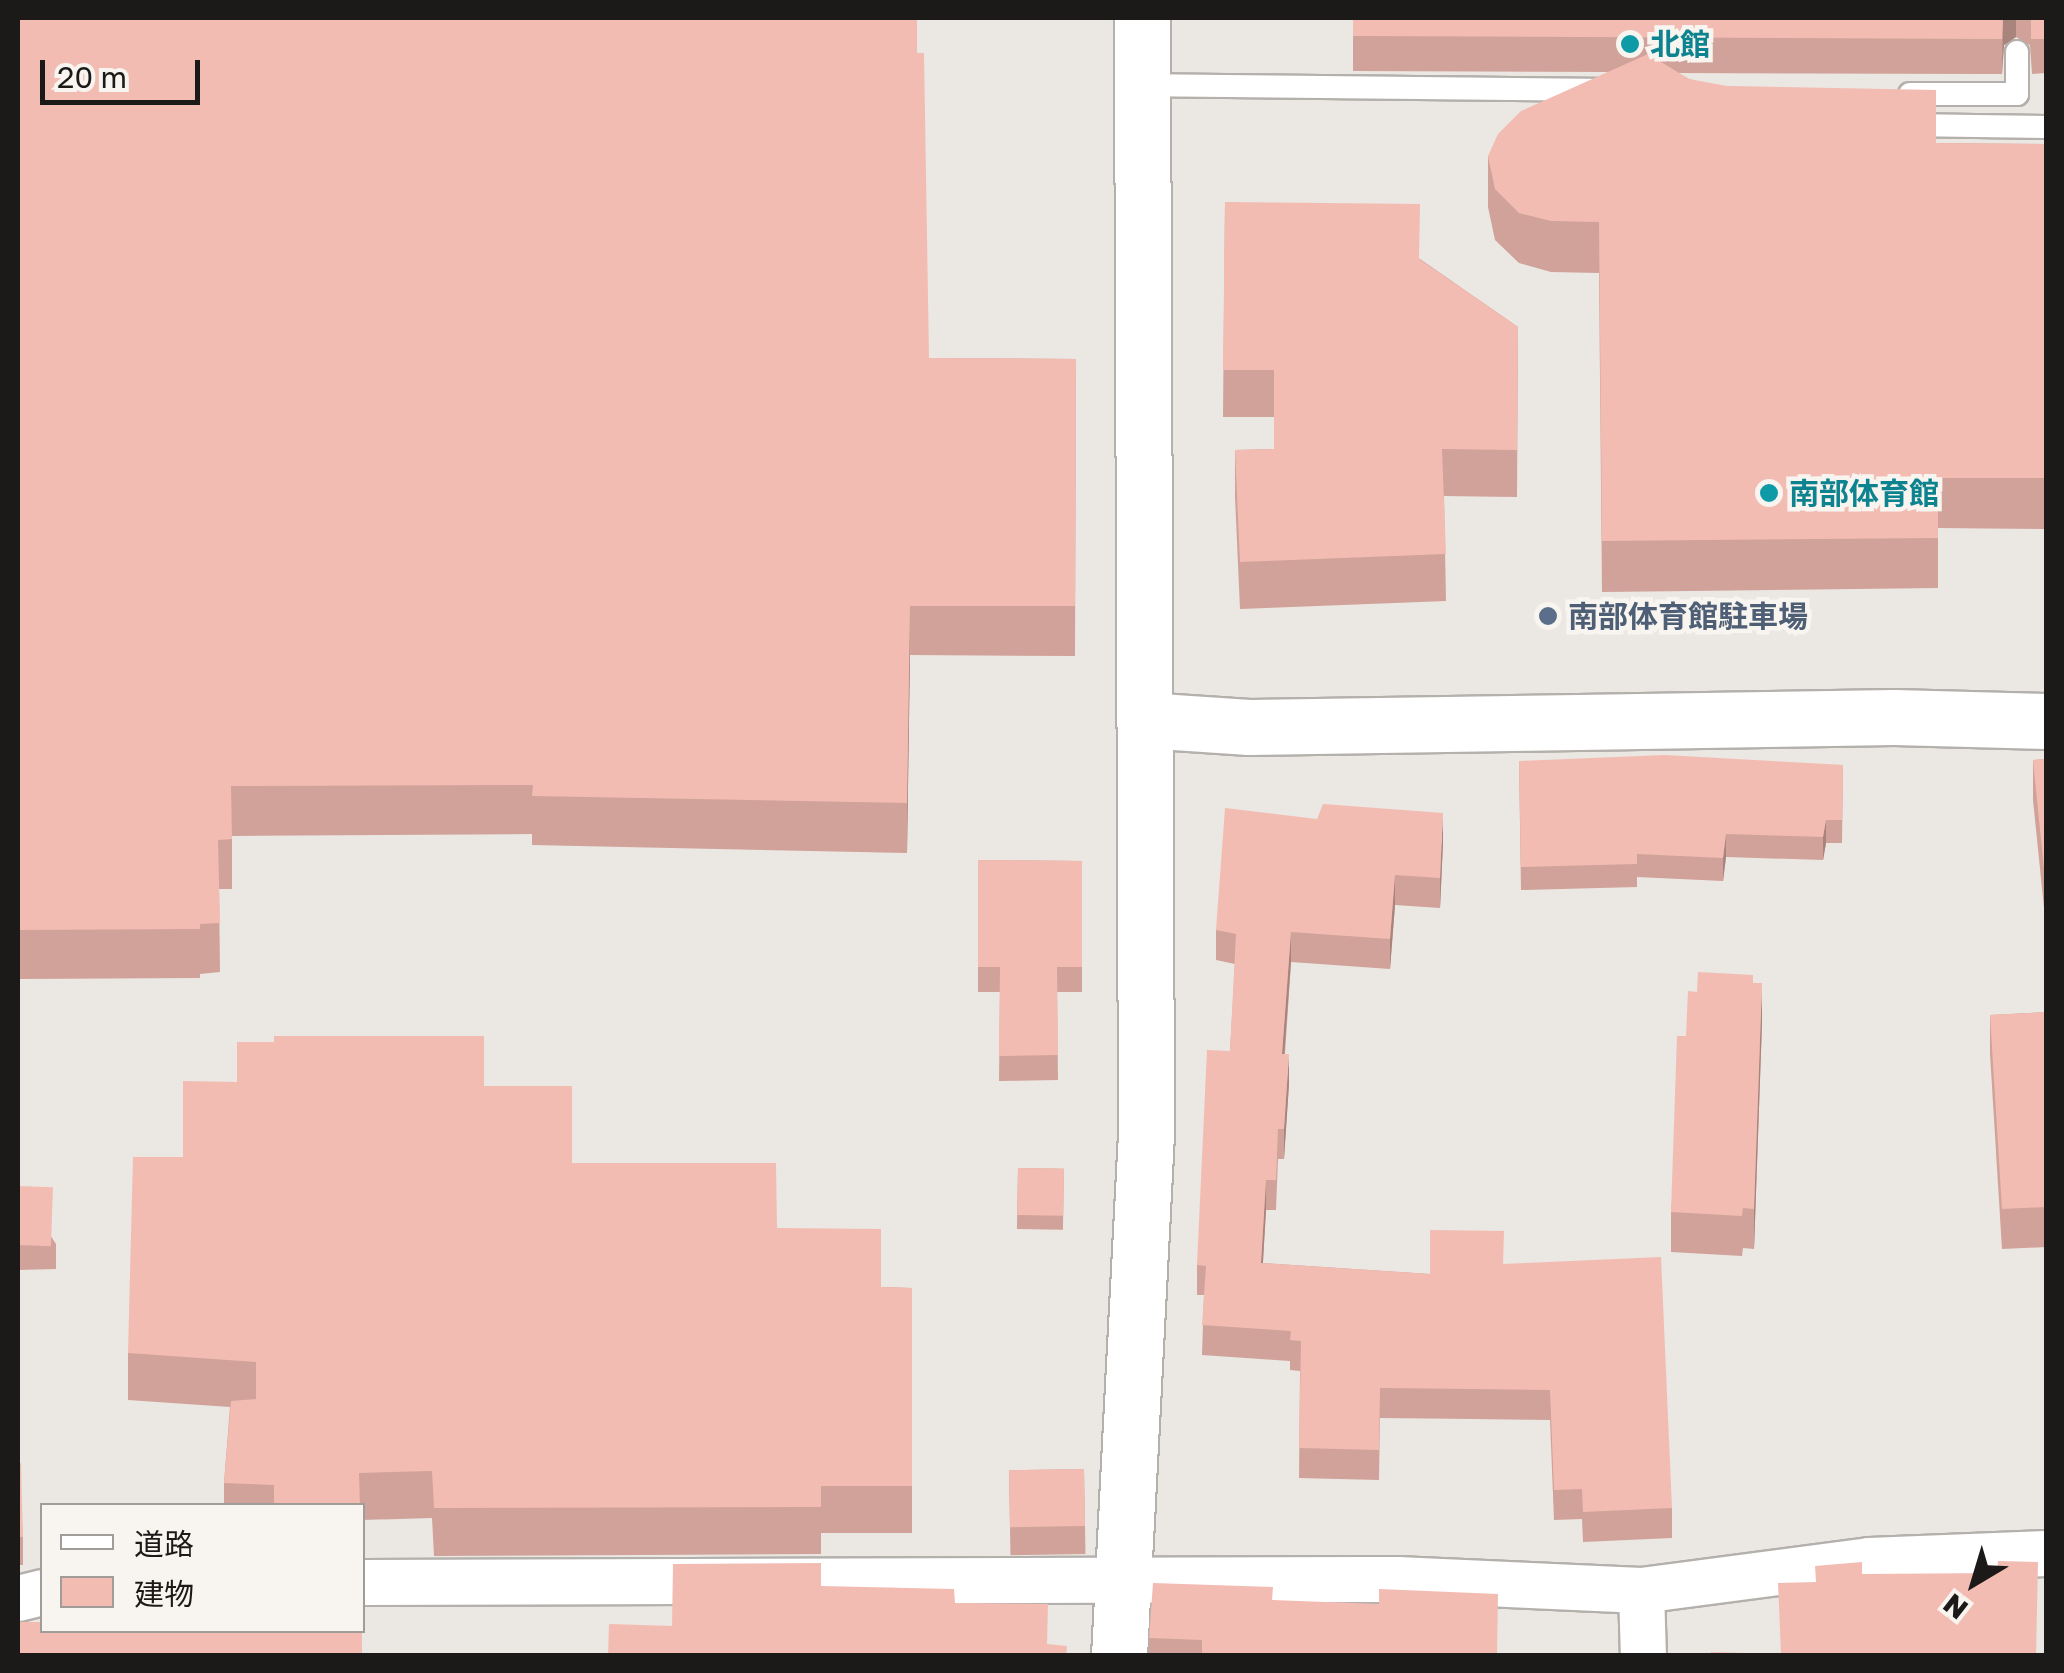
<!DOCTYPE html>
<html>
<head>
<meta charset="utf-8">
<style>
	body { margin:0 }
	#map { position:relative; width:2064px; height:1673px; overflow:hidden; background:#ebe7e2; font-family:"Golos Text","Noto Sans JP",sans-serif }
	div>[style] { position:absolute }
	.roads { filter:drop-shadow(2px 0 #b4b0ac) drop-shadow(-2px 0 #b4b0ac) drop-shadow(0 2px #b4b0ac) drop-shadow(0 -2px #b4b0ac) }
	.service>* { height:22px; margin:-11px; padding:0 11px; transform-origin:11px; border-radius:11px; background:#fff }
	.minor>* { height:45px; margin:-22.5px; padding:0 22.5px; transform-origin:22.5px; border-radius:22.5px; background:#fff }
	.tertiary>* { height:55px; margin:-27.5px; padding:0 27.5px; transform-origin:27.5px; border-radius:27.5px; background:#fff }
	.wall>* { inset:0; background:#d0a299; transform-origin:0 0 }
	.shaded-wall>* { inset:0; background:#a9847d }
	.building>* { inset:0; background:#f2bcb2; transform-origin:0 0 }
	.dots>* { width:28px; height:28px; translate:-50% -50%; box-sizing:border-box; border:5px solid #f8f4ef; border-radius:50% }
	span { translate:-50% -50%; white-space:nowrap; text-align:center; line-height:1.15; -webkit-text-stroke:9px #f8f4ef; paint-order:stroke }
	.culture-label { font-size:30px; color:#0d838f; font-weight:700 }
	.left { translate:0 -50%; text-align:left }
	.service-label { font-size:30px; color:#4e5e75; font-weight:700 }
	.frame { position:absolute; inset:0; border:20px solid #1c1a18; pointer-events:none }
	.legend { position:absolute; left:40px; top:1503px; width:325px; height:130px; box-sizing:border-box; background:#f8f4ef; border:2px solid #a09d99; margin:0; padding:12px 18px; list-style:none; font-size:30px; color:#1c1a18 }
	.legend li { display:flex; align-items:center; gap:20px; height:50px }
	.legend b { width:50px; border:2px solid #a09d99 }
	.north { position:absolute; left:1924px; top:1533px; width:100px; height:100px; -webkit-text-stroke:8px #f8f4ef; paint-order:stroke; rotate:218deg; font-size:28px; font-weight:700; line-height:40px; text-align:center; color:#1c1a18 }
	.north::after { content:''; display:block; margin:auto; width:35px; height:45px; background:#1c1a18; clip-path:polygon(50% 0,100% 100%,50% 72%,0 100%) }
	.scale { position:absolute; left:40px; top:60px; width:160px; height:45px; box-sizing:border-box; border:5px solid #1c1a18; border-top:0; padding-left:12px; font-size:30px; line-height:35px; white-space:nowrap; color:#1c1a18; -webkit-text-stroke:8px #f8f4ef; paint-order:stroke }
</style>
</head>
<body>
<div id="map">
	<div class="roads">
		<div class="service">
			<i style="left:1141px;top:85px;width:457px;rotate:0.6deg"></i>
			<i style="left:1910px;top:94px;width:107px"></i>
			<i style="left:2017px;top:94px;width:42px;rotate:-90deg"></i>
			<i style="left:1905px;top:125px;width:141px;rotate:0.8deg"></i>
		</div>
		<div class="minor">
			<i style="left:362px;top:1582px;width:1035px;rotate:-0.17deg"></i>
			<i style="left:1397px;top:1579px;width:244px;rotate:2.6deg"></i>
			<i style="left:1641px;top:1590px;width:230px;rotate:-7.5deg"></i>
			<i style="left:1869px;top:1560px;width:177px;rotate:-2.3deg"></i>
			<i style="left:1641px;top:1590px;width:66px;rotate:88.3deg"></i>
			<i style="left:18px;top:1598px;width:25px;rotate:-14deg"></i>
		</div>
		<div class="tertiary">
			<i style="left:1144px;top:720px;width:105px;rotate:3.8deg"></i>
			<i style="left:1249px;top:727px;width:645px;rotate:-0.89deg"></i>
			<i style="left:1894px;top:717px;width:152px;rotate:1.5deg"></i>
			<i style="left:1119px;top:1656px;width:524px;rotate:-87.04deg"></i>
			<i style="left:1146px;top:1133px;width:1115px;rotate:-90.21deg"></i>
		</div>
	</div>
	<div class="wall">
		<i style="clip-path:polygon(18px 18px,929px 358px,1076px 359px,1075px 656px,910px 655px,907px 853px,532px 845px,532px 834px,232px 836px,232px 889px,219px 889px,220px 972px,200px 974px,200px 978px,18px 979px)"></i>
		<i style="clip-path:polygon(1353px 18px,2046px 18px,2046px 73px,2032px 74px,2030px 45px,2016px 37px,2004px 45px,2002px 74px,1678px 73px,1689px 79px,1936px 143px,2046px 144px,2046px 529px,1938px 528px,1938px 588px,1602px 592px,1599px 273px,1551px 272px,1519px 263px,1495px 240px,1488px 207px,1488px 156px,1608px 72px,1353px 71px)"></i>
		<i style="clip-path:polygon(1225px 202px,1420px 259px,1518px 327px,1517px 497px,1444px 496px,1446px 601px,1240px 609px,1235px 497px,1235px 450px,1274px 449px,1274px 417px,1223px 417px)"></i>
		<i style="clip-path:polygon(2046px 759px,2046px 908px,2044px 908px,2033px 800px,2033px 760px)"></i>
		<i style="clip-path:polygon(1519px 761px,1843px 765px,1842px 843px,1826px 843px,1823px 860px,1726px 857px,1723px 881px,1637px 877px,1637px 887px,1521px 890px)"></i>
		<i style="clip-path:polygon(1443px 843px,1440px 908px,1395px 905px,1390px 969px,1291px 962px,1285px 1054px,1289px 1084px,1284px 1159px,1278px 1159px,1276px 1210px,1266px 1210px,1263px 1263px,1430px 1274px,1504px 1264px,1672px 1508px,1672px 1538px,1583px 1542px,1582px 1519px,1554px 1520px,1550px 1420px,1380px 1418px,1379px 1480px,1299px 1478px,1300px 1371px,1290px 1370px,1290px 1361px,1202px 1355px,1204px 1295px,1197px 1295px,1197px 1265px,1230px 1051px,1235px 964px,1216px 960px,1216px 930px)"></i>
		<i style="clip-path:polygon(978px 860px,1082px 861px,1082px 992px,1057px 992px,1058px 1080px,999px 1081px,1000px 992px,978px 992px)"></i>
		<i style="clip-path:polygon(1753px 983px,1762px 1023px,1754px 1249px,1743px 1248px,1742px 1256px,1671px 1252px,1671px 1212px,1686px 1036px,1697px 992px)"></i>
		<i style="clip-path:polygon(2046px 1012px,2046px 1247px,2002px 1249px,1990px 1054px,1990px 1015px)"></i>
		<i style="clip-path:polygon(484px 1086px,572px 1163px,777px 1228px,881px 1287px,912px 1288px,912px 1533px,821px 1533px,821px 1554px,434px 1556px,432px 1518px,362px 1520px,362px 1506px,224px 1506px,224px 1483px,230px 1407px,128px 1400px,128px 1353px,183px 1157px)"></i>
		<i style="left:1018px;top:1168px;width:46px;height:61px;rotate:1deg"></i>
		<i style="clip-path:polygon(18px 1186px,56px 1244px,56px 1269px,18px 1270px)"></i>
		<i style="clip-path:polygon(18px 1463px,23px 1537px,23px 1565px,18px 1565px)"></i>
		<i style="left:1084px;top:1469px;width:85px;height:75px;rotate:89deg"></i>
		<i style="clip-path:polygon(1273px 1600px,1498px 1656px,1149px 1656px,1149px 1638px)"></i>
	</div>
	<div class="shaded-wall">
		<i style="clip-path:polygon(2003px 18px,2016px 18px,2016px 37px,2004px 45px,2002px 74px)"></i>
		<i style="clip-path:polygon(910px 606px,910px 655px,907px 853px,907px 803px)"></i>
		<i style="clip-path:polygon(1443px 813px,1443px 843px,1440px 908px,1440px 878px)"></i>
		<i style="clip-path:polygon(1826px 820px,1826px 843px,1823px 860px,1823px 837px)"></i>
		<i style="clip-path:polygon(1726px 834px,1726px 857px,1723px 881px,1723px 858px)"></i>
		<i style="clip-path:polygon(1395px 875px,1395px 905px,1390px 969px,1390px 939px)"></i>
		<i style="clip-path:polygon(1291px 932px,1291px 962px,1282px 1084px,1282px 1054px)"></i>
		<i style="clip-path:polygon(1762px 983px,1762px 1023px,1754px 1249px,1754px 1209px)"></i>
		<i style="clip-path:polygon(1289px 1054px,1289px 1084px,1284px 1159px,1284px 1129px)"></i>
		<i style="clip-path:polygon(1266px 1180px,1266px 1210px,1261px 1293px,1261px 1263px)"></i>
	</div>
	<div class="building">
		<i style="clip-path:polygon(18px 18px,917px 18px,917px 53px,924px 53px,929px 358px,1076px 359px,1075px 606px,910px 606px,907px 803px,532px 796px,533px 785px,231px 786px,232px 839px,218px 840px,220px 923px,200px 924px,200px 929px,18px 930px)"></i>
		<i style="clip-path:polygon(1353px 18px,2003px 18px,2002px 39px,1353px 36px)"></i>
		<i style="left:2031px;top:18px;width:15px;height:21px"></i>
		<i style="clip-path:polygon(1648px 54px,1689px 79px,1727px 86px,1936px 90px,1936px 143px,2046px 144px,2046px 478px,1938px 478px,1938px 538px,1602px 541px,1599px 222px,1551px 221px,1519px 213px,1495px 189px,1488px 156px,1498px 134px,1521px 111px)"></i>
		<i style="clip-path:polygon(1225px 202px,1420px 204px,1419px 259px,1518px 327px,1517px 450px,1442px 449px,1446px 554px,1240px 562px,1235px 450px,1274px 449px,1274px 370px,1223px 370px)"></i>
		<i style="clip-path:polygon(1665px 755px,1843px 765px,1842px 820px,1826px 820px,1823px 837px,1726px 834px,1723px 858px,1637px 854px,1637px 864px,1521px 867px,1519px 761px)"></i>
		<i style="clip-path:polygon(2046px 759px,2046px 869px,2044px 869px,2033px 760px)"></i>
		<i style="clip-path:polygon(1323px 804px,1443px 813px,1440px 878px,1395px 875px,1390px 939px,1291px 932px,1282px 1054px,1289px 1054px,1284px 1129px,1278px 1129px,1276px 1180px,1266px 1180px,1261px 1263px,1430px 1274px,1430px 1230px,1504px 1231px,1503px 1264px,1661px 1257px,1672px 1508px,1583px 1512px,1582px 1489px,1554px 1490px,1550px 1390px,1380px 1388px,1379px 1450px,1299px 1448px,1301px 1341px,1290px 1340px,1291px 1331px,1202px 1325px,1206px 1266px,1197px 1265px,1207px 1050px,1230px 1051px,1236px 934px,1216px 930px,1225px 808px,1317px 819px)"></i>
		<i style="clip-path:polygon(978px 860px,1082px 861px,1082px 967px,1057px 967px,1058px 1055px,999px 1056px,1000px 967px,978px 967px)"></i>
		<i style="clip-path:polygon(1698px 972px,1753px 975px,1753px 983px,1762px 983px,1754px 1209px,1743px 1208px,1742px 1216px,1671px 1212px,1677px 1036px,1686px 1036px,1688px 991px,1697px 992px)"></i>
		<i style="clip-path:polygon(2046px 1012px,2046px 1207px,2002px 1209px,1990px 1015px)"></i>
		<i style="clip-path:polygon(274px 1036px,484px 1036px,484px 1086px,572px 1086px,572px 1163px,776px 1163px,777px 1228px,881px 1229px,881px 1287px,912px 1288px,912px 1486px,821px 1486px,821px 1507px,434px 1508px,432px 1471px,359px 1473px,360px 1506px,274px 1506px,274px 1485px,224px 1483px,231px 1401px,256px 1399px,256px 1362px,128px 1353px,133px 1157px,183px 1157px,183px 1081px,237px 1082px,237px 1042px,274px 1042px)"></i>
		<i style="left:1018px;top:1168px;width:46px;height:47px;rotate:1deg"></i>
		<i style="left:18px;top:1186px;width:35px;height:59px;rotate:2deg"></i>
		<i style="clip-path:polygon(18px 1463px,21px 1463px,23px 1537px,18px 1537px)"></i>
		<i style="left:1084px;top:1469px;width:57px;height:75px;rotate:89deg"></i>
		<i style="clip-path:polygon(1998px 1561px,2038px 1562px,2036px 1656px,1711px 1656px,1711px 1652px,1781px 1654px,1778px 1583px,1816px 1582px,1815px 1566px,1862px 1562px,1862px 1574px,1997px 1573px)"></i>
		<i style="clip-path:polygon(821px 1563px,821px 1586px,954px 1589px,955px 1603px,1048px 1604px,1047px 1644px,1067px 1646px,1066px 1656px,608px 1656px,609px 1624px,672px 1626px,673px 1564px)"></i>
		<i style="clip-path:polygon(1153px 1583px,1273px 1587px,1272px 1600px,1379px 1604px,1379px 1589px,1498px 1594px,1497px 1656px,1202px 1656px,1202px 1640px,1149px 1638px)"></i>
		<i style="clip-path:polygon(18px 1622px,42px 1622px,42px 1630px,137px 1630px,137px 1633px,181px 1630px,362px 1630px,362px 1656px,18px 1656px)"></i>
	</div>
	<div class="dots">
		<i style="left:1630px;top:44px;background:#0f9aa8"></i>
		<i style="left:1769px;top:493px;background:#0f9aa8"></i>
		<i style="left:1548px;top:616px;background:#5c6f8a"></i>
	</div>
	<div class="culture-label">
		<span class="left" style="left:1650px;top:44px">北館</span>
		<span class="left" style="left:1789px;top:493px">南部体育館</span>
	</div>
	<div class="service-label">
		<span class="left" style="left:1568px;top:616px">南部体育館駐車場</span>
	</div>
	<div class="frame"></div>
	<ul class="legend">
	<li><b style="height:12px;background:#fff"></b>道路</li>
	<li><b style="height:28px;background:#f2bcb2"></b>建物</li>
	</ul>
	<div class="north">N</div>
	<div class="scale">20 m</div>
</div>
</body>
</html>
